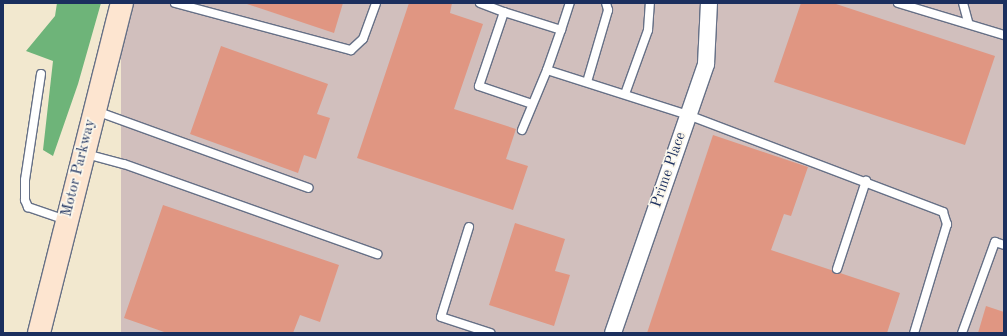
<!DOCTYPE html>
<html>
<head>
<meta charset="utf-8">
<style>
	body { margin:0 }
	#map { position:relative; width:1007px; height:336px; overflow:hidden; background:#f2e8cf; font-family:"Old Standard TT",serif }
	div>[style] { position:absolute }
	.industrial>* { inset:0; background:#d1bfbd; transform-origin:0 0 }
	.forest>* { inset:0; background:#6eb479 }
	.building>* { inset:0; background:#e09682 }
	.roads { filter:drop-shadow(1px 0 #667086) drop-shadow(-1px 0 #667086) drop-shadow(0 1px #667086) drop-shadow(0 -1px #667086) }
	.service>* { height:8px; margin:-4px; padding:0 4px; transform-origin:4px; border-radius:4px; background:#fff }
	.minor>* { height:16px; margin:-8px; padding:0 8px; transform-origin:8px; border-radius:8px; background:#fff }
	.secondary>* { height:22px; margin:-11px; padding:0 11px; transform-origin:11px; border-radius:11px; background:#fde5d0 }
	span { translate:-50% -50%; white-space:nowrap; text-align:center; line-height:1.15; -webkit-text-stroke:3.5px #fbf7ec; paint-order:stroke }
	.street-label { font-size:15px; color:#1b2f5e }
	.frame { position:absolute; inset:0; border:4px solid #1b2f5e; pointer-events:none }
</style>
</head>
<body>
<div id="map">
	<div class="industrial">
		<i style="left:121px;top:3px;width:883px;height:340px"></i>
	</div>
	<div class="forest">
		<i style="clip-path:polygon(57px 3px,101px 3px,78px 84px,53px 156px,43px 150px,53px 61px,26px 51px,55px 16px)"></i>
	</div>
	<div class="building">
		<i style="clip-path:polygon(244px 3px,343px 3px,334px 33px)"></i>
		<i style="clip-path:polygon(409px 3px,452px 3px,450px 13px,483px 24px,454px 109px,516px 129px,506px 159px,528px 166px,513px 210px,357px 158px)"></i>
		<i style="clip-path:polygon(801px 3px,833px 3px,995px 56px,965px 145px,774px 82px)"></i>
		<i style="clip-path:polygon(221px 46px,328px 84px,317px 114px,330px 118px,316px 159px,304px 155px,298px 173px,190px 134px)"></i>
		<i style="clip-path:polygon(713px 135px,808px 167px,791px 216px,784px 214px,771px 250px,900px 293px,887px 333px,647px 333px)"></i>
		<i style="clip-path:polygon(163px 205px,339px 265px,320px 322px,300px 315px,293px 333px,167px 333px,124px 318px)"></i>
		<i style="clip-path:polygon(515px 223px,565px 239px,555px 271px,570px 275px,554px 326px,489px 305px)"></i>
		<i style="clip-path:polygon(986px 306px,1004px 312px,1004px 333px,978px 333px)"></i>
	</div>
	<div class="roads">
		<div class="service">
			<i style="left:175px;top:3px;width:182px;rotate:15deg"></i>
			<i style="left:351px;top:50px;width:16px;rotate:-43deg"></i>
			<i style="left:363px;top:39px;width:38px;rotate:-70deg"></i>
			<i style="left:480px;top:3px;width:26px;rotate:21deg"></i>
			<i style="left:898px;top:3px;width:111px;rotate:16.8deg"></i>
			<i style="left:963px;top:3px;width:20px;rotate:75deg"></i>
			<i style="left:561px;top:30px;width:28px;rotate:-72deg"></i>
			<i style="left:41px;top:74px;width:107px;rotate:98.6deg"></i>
			<i style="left:25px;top:180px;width:20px;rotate:90deg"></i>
			<i style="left:25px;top:200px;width:8px;rotate:67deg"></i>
			<i style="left:28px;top:207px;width:40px;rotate:18.9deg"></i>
			<i style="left:587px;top:82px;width:75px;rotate:-73.7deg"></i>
			<i style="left:608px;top:10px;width:7px;rotate:-106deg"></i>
			<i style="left:625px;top:94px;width:68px;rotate:-70.2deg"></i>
			<i style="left:648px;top:30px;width:27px;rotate:-86deg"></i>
			<i style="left:532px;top:104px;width:56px;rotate:-161.2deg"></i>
			<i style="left:479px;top:86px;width:78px;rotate:-71.3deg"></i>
			<i style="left:504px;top:12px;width:60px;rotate:17.5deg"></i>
			<i style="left:561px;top:30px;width:42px;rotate:109.3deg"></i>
			<i style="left:96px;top:111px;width:226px;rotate:19.9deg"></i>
			<i style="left:522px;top:130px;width:65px;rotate:-67.4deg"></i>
			<i style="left:547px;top:70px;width:148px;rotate:17.7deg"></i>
			<i style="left:688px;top:115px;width:273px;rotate:20.8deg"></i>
			<i style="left:943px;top:212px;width:13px;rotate:72deg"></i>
			<i style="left:947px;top:224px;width:114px;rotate:106.8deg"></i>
			<i style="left:86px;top:154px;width:39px;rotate:15deg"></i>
			<i style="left:124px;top:164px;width:269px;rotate:19.6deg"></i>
			<i style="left:469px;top:227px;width:94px;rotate:107.3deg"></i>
			<i style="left:441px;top:317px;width:52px;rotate:18.1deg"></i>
			<i style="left:837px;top:269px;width:93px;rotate:-71.8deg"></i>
			<i style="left:962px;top:333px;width:97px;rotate:-70.1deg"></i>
			<i style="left:995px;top:242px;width:9px;rotate:18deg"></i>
		</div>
		<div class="minor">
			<i style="left:613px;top:333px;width:285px;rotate:-70.9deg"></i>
			<i style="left:706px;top:64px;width:61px;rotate:-87.2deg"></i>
		</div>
		<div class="secondary">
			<i style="left:39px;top:333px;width:340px;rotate:-75.9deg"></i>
		</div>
	</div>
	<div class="street-label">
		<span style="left:79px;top:168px;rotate:-76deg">Motor Parkway</span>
		<span style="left:669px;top:170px;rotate:-71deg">Prime Place</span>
	</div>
	<div class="frame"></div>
</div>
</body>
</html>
